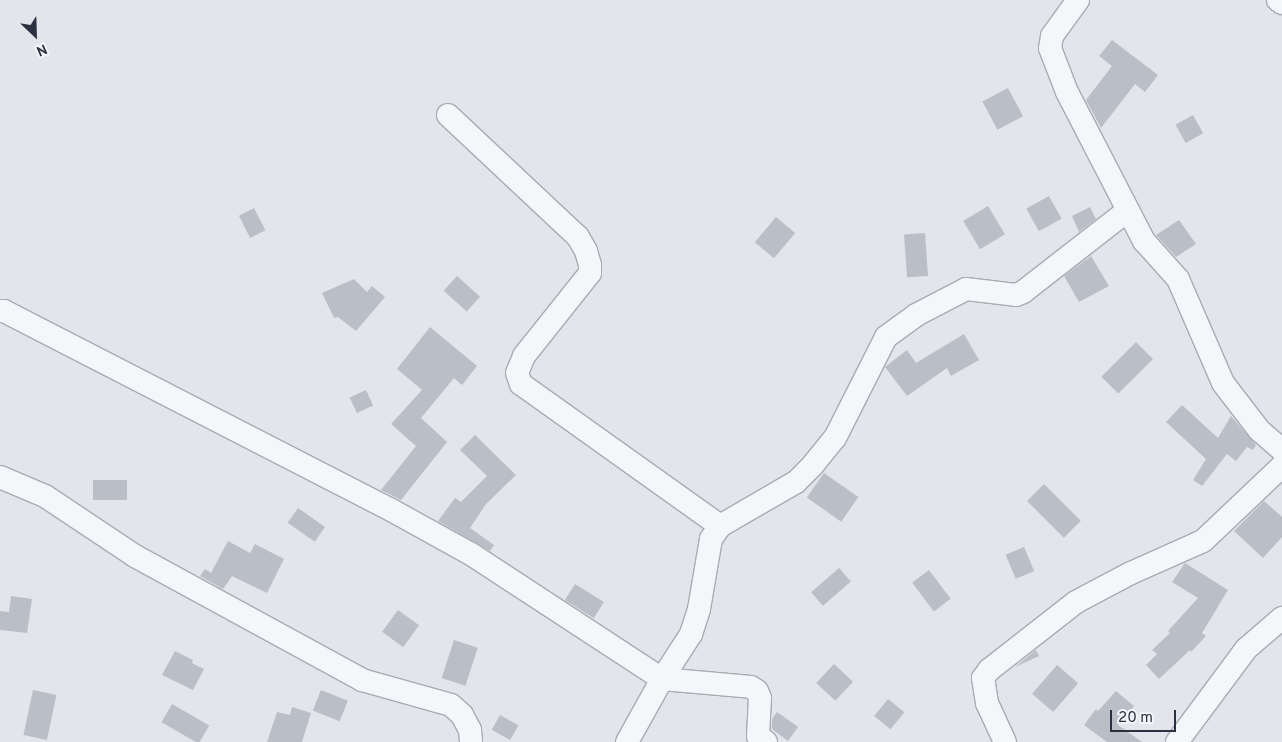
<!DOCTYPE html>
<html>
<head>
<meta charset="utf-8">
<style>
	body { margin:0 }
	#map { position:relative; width:1282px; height:742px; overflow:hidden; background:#e3e5ea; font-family:Overpass,sans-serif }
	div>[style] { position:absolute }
	.building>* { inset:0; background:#babec7; transform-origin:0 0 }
	.roads { filter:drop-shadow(1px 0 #a8abb4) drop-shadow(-1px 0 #a8abb4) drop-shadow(0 1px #a8abb4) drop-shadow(0 -1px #a8abb4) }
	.minor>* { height:22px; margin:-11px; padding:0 11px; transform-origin:11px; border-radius:11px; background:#f5f6f9 }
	span { translate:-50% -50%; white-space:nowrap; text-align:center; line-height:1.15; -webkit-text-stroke:5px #f2f4f7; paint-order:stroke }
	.north { position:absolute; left:10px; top:10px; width:50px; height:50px; -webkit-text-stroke:4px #f2f4f7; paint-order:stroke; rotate:156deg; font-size:14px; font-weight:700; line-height:20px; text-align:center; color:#2c3141 }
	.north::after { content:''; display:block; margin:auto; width:18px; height:22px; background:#2c3141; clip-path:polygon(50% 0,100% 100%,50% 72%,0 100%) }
	.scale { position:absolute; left:1110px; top:710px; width:66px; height:22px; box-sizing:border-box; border:2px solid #2c3141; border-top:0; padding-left:6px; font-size:15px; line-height:18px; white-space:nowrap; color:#2c3141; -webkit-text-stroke:4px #f2f4f7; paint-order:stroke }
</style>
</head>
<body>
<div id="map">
	<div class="building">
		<i style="clip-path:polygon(1112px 40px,1158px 75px,1145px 92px,1135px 84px,1101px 128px,1086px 100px,1112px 66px,1099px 56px)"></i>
		<i style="left:1008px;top:88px;width:32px;height:29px;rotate:62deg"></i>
		<i style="left:1193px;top:115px;width:21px;height:20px;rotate:61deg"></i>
		<i style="left:1049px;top:196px;width:26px;height:26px;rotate:61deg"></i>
		<i style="left:988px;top:206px;width:33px;height:29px;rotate:59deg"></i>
		<i style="clip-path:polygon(1090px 207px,1096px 219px,1079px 232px,1072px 216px)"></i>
		<i style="left:254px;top:208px;width:25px;height:17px;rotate:63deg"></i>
		<i style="left:776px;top:217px;width:25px;height:33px;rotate:40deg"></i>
		<i style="clip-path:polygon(1179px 220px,1196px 244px,1176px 257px,1156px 235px)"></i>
		<i style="left:925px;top:233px;width:43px;height:21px;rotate:86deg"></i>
		<i style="clip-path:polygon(1091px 256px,1109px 286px,1079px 302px,1064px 276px)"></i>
		<i style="left:457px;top:276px;width:31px;height:20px;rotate:42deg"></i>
		<i style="clip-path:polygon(354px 279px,367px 292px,372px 286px,385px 297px,356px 331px,338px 317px,334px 318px,322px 293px)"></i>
		<i style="clip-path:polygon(430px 327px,477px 366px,462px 385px,454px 378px,421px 418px,447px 442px,401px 500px,381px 490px,416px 446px,391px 424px,422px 390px,397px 369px)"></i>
		<i style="clip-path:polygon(964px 334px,979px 360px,951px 376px,947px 368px,907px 396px,885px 367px,907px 350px,916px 363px)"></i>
		<i style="left:1136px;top:342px;width:24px;height:49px;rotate:45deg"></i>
		<i style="left:366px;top:390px;width:17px;height:18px;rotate:65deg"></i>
		<i style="clip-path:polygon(1182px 405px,1218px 438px,1231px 416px,1256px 445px,1253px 450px,1247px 447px,1236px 461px,1227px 454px,1202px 486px,1193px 480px,1206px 459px,1166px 422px)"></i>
		<i style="clip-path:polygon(475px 435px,516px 475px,486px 504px,470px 528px,494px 545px,490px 551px,438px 521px,455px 498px,461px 502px,487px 476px,460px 450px)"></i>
		<i style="left:824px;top:473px;width:42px;height:30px;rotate:35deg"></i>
		<i style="left:93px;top:480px;width:34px;height:20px"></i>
		<i style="left:1044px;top:484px;width:52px;height:24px;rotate:45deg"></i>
		<i style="clip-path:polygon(1264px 501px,1282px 517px,1282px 537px,1263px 558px,1234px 531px)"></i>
		<i style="left:298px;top:508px;width:33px;height:18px;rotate:35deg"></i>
		<i style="clip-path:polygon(228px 541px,250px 553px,255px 544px,284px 559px,267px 593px,232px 576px,223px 589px,200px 576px,205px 569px,211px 573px)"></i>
		<i style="left:1024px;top:547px;width:26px;height:20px;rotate:67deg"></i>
		<i style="clip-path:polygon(1185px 563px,1228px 590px,1202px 633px,1206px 636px,1191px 652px,1190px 650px,1159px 679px,1146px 665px,1157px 654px,1152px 650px,1170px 633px,1168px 631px,1198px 598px,1172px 582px)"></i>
		<i style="left:839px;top:568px;width:18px;height:37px;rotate:49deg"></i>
		<i style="left:929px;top:570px;width:36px;height:21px;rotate:53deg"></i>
		<i style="left:575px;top:584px;width:34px;height:19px;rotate:32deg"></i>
		<i style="clip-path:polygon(11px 596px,32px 599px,27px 633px,0 630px,0 611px,9px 612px)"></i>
		<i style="left:398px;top:610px;width:26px;height:27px;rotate:36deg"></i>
		<i style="left:454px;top:640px;width:25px;height:40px;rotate:18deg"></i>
		<i style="clip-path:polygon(1036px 650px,1039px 656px,1015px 667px)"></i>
		<i style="clip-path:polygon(175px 651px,193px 660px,192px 663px,204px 669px,193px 690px,162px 675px)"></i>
		<i style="left:834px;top:664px;width:26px;height:26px;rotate:43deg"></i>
		<i style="left:1057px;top:665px;width:28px;height:38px;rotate:41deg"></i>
		<i style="left:33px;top:690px;width:24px;height:46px;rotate:12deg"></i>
		<i style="left:321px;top:690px;width:29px;height:22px;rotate:22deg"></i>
		<i style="clip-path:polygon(1116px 691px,1134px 706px,1118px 725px,1142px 742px,1107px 742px,1084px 725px,1096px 709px,1098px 711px)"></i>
		<i style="left:888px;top:699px;width:21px;height:22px;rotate:39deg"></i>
		<i style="left:172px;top:704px;width:43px;height:21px;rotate:30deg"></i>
		<i style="clip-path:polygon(292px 707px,311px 713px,302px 742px,267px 742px,277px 712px,290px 715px)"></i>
		<i style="clip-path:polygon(777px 712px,798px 727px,788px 741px,772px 729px,772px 719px)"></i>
		<i style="left:500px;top:715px;width:21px;height:17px;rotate:29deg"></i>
	</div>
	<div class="roads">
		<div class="minor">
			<i style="left:1078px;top:0;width:44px;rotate:125.8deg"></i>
			<i style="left:1052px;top:36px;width:12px;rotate:99deg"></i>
			<i style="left:1050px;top:48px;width:47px;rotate:68.9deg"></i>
			<i style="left:1067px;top:92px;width:168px;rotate:62.7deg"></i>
			<i style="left:1144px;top:241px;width:51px;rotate:48.2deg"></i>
			<i style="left:1178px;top:279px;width:113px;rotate:66.6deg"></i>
			<i style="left:1223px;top:383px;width:59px;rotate:52.5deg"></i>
			<i style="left:1259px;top:430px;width:30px;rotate:41deg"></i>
			<i style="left:1278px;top:0;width:5px;rotate:37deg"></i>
			<i style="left:448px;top:115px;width:178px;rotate:43.2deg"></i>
			<i style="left:578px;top:237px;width:16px;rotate:60deg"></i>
			<i style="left:586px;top:251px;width:15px;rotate:74deg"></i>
			<i style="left:590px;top:265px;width:8px;rotate:90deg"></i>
			<i style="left:590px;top:273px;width:106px;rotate:128.5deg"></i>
			<i style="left:524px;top:356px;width:18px;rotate:112deg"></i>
			<i style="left:517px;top:373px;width:12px;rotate:70deg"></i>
			<i style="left:521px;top:384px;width:244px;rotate:35.5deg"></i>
			<i style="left:0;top:311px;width:4px"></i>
			<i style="left:4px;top:311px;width:437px;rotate:27.2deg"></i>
			<i style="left:393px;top:511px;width:89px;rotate:28.9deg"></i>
			<i style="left:471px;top:554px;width:228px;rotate:33.2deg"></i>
			<i style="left:662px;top:679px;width:89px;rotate:5.1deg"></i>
			<i style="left:751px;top:687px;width:7px;rotate:34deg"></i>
			<i style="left:757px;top:691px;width:8px;rotate:67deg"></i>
			<i style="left:760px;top:698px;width:38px;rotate:93deg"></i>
			<i style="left:758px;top:736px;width:10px;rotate:37deg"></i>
			<i style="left:0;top:477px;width:49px;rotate:22.9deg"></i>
			<i style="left:45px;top:496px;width:108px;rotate:33.7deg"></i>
			<i style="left:135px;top:556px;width:259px;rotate:28.6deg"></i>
			<i style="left:362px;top:680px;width:92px;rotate:15.7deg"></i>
			<i style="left:451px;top:705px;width:15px;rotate:42deg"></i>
			<i style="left:462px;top:715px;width:17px;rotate:62deg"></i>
			<i style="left:470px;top:730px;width:12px;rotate:85deg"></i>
			<i style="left:627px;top:742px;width:72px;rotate:-60.9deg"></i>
			<i style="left:662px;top:679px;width:54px;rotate:-57.2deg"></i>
			<i style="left:691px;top:634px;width:26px;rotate:-72deg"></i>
			<i style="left:699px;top:609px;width:71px;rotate:-80.3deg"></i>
			<i style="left:711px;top:539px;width:16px;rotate:-55deg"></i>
			<i style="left:720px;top:526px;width:88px;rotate:-30.1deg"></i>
			<i style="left:796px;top:482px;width:23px;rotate:-45deg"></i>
			<i style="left:812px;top:466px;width:36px;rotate:-51deg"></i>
			<i style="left:835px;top:438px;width:113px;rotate:-63.2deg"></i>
			<i style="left:886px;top:337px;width:37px;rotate:-36deg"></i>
			<i style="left:916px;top:315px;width:56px;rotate:-27.5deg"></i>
			<i style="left:966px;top:289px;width:50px;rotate:6.8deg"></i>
			<i style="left:1016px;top:295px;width:8px;rotate:-23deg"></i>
			<i style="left:1023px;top:292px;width:132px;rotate:-37.9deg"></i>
			<i style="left:1005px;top:742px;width:43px;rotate:-114.8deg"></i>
			<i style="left:987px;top:703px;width:25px;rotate:-99deg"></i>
			<i style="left:983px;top:678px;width:10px;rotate:-53deg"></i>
			<i style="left:989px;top:670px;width:110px;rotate:-38deg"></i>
			<i style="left:1076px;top:602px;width:62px;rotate:-27.8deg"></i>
			<i style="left:1131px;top:573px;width:79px;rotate:-24deg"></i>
			<i style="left:1203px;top:541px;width:109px;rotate:-43.5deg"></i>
			<i style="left:1177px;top:742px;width:116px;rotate:-53.4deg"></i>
			<i style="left:1246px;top:649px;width:48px;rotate:-40.7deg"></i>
		</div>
	</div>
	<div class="north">N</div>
	<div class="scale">20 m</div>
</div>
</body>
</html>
